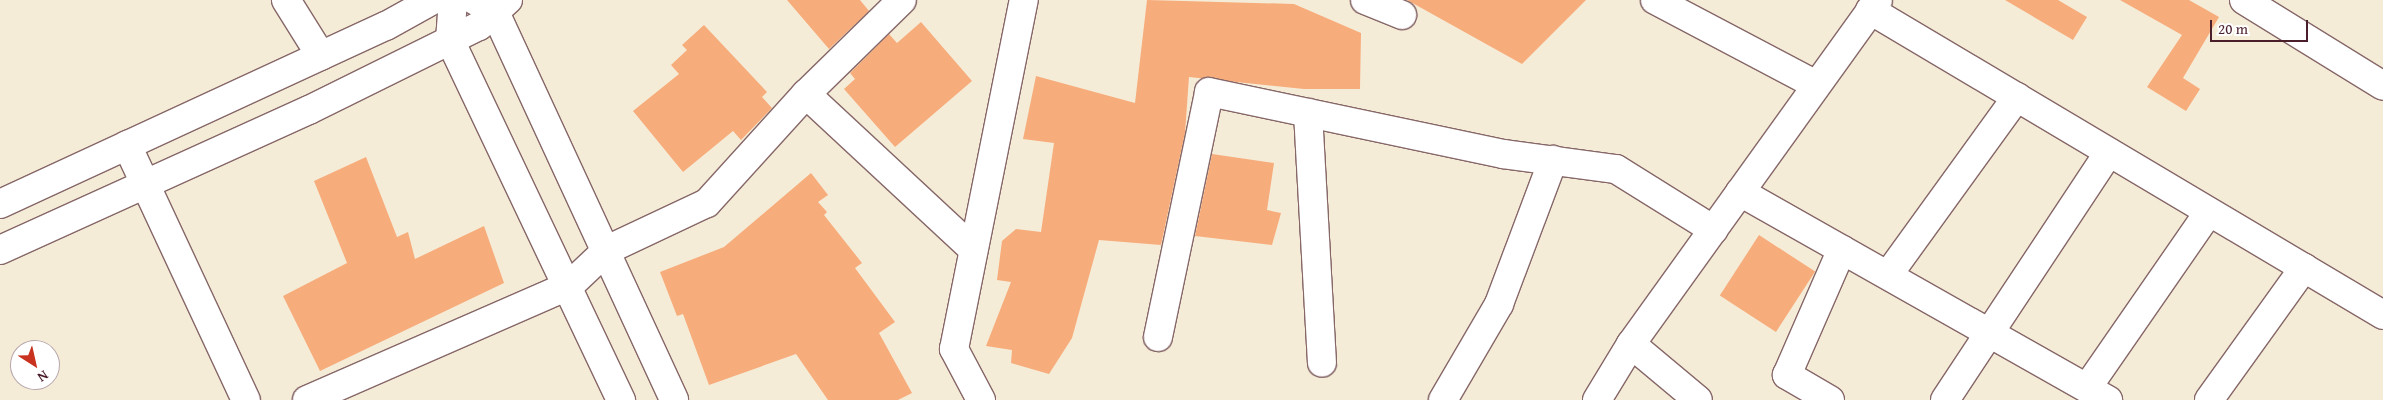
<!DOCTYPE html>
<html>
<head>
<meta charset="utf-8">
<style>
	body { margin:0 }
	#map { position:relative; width:2383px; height:400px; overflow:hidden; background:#f5ecd8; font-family:"Gentium Book Plus",serif }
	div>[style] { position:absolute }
	.building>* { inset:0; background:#f7ac7b; transform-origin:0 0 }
	.roads { filter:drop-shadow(1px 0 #866768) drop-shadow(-1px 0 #866768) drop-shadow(0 1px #866768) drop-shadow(0 -1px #866768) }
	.minor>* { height:28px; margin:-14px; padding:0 14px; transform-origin:14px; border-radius:14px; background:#fff }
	span { translate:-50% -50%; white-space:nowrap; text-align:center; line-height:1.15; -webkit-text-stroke:5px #fff; paint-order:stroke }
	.north { position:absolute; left:10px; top:340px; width:50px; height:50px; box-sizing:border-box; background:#fff; border:1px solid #b7a5aa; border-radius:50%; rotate:145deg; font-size:14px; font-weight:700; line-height:20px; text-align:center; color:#4a1f2b }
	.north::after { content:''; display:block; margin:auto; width:18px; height:22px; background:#c8321e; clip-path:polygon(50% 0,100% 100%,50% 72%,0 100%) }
	.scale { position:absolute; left:2210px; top:20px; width:98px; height:22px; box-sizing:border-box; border:2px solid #4a1f2b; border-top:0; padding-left:6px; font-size:15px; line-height:18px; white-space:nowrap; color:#4a1f2b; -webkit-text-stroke:4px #fff; paint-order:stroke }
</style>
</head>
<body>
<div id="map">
	<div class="building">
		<i style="clip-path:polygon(787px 0,860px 0,869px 11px,829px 49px)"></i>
		<i style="clip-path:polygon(1147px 0,1294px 4px,1361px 33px,1360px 89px,1304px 89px,1189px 77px,1185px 133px,1161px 245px,1099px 240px,1072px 338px,1049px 374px,1011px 363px,1012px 350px,986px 346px,1011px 282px,997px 280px,1002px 241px,1016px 229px,1041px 232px,1054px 143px,1023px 139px,1036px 76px,1135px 103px)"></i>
		<i style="clip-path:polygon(1407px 0,1586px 0,1522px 64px)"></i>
		<i style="clip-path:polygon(2005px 0,2058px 0,2087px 17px,2073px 40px)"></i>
		<i style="clip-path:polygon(2120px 0,2189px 0,2219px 17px,2183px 78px,2200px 89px,2186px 111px,2147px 87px,2182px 35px)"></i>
		<i style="clip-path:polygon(921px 22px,972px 81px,895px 147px,844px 89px,855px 79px,850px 73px,889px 34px,897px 43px)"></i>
		<i style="clip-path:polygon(704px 25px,767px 92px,762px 97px,772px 108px,741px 140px,733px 131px,683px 172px,633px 111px,679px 74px,671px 65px,687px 50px,682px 45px)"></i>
		<i style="clip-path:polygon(1212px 154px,1274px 163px,1267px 210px,1281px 213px,1272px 245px,1195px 236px)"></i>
		<i style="clip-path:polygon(366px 157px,397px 237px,408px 232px,415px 259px,484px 226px,504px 283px,320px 371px,283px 296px,347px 263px,314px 181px)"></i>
		<i style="clip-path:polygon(811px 173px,828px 195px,818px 202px,827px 212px,824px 215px,862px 263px,855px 268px,895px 322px,879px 333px,912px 393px,898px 400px,828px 400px,796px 354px,709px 385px,683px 314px,677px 316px,660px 272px,724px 247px)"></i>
		<i style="left:1759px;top:235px;width:67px;height:72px;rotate:33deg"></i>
	</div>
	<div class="roads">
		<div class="minor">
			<i style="left:286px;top:0;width:66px;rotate:58deg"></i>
			<i style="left:453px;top:0;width:40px;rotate:94.3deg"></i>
			<i style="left:450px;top:40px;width:399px;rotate:64.6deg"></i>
			<i style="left:474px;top:0;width:24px;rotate:30deg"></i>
			<i style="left:495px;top:12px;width:427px;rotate:65.2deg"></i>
			<i style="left:1365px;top:0;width:40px;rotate:22deg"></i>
			<i style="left:1655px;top:0;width:182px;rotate:27.8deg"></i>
			<i style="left:2244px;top:0;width:163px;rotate:31.7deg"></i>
			<i style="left:1870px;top:10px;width:597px;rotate:30.73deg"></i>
			<i style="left:806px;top:94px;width:228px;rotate:42.9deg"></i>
			<i style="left:1308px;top:113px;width:250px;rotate:86.8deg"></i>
			<i style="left:127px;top:145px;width:281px;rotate:65deg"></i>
			<i style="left:1740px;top:192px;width:423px;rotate:29.5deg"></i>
			<i style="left:0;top:204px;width:425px;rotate:-24.8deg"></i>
			<i style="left:386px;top:26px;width:54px;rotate:-29deg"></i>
			<i style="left:0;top:250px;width:339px;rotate:-24.4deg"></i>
			<i style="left:309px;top:110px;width:190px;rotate:-26.3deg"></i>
			<i style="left:479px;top:26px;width:39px;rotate:-42deg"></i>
			<i style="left:1888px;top:275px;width:220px;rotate:-54.1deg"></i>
			<i style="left:1158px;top:337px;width:250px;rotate:-78.2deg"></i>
			<i style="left:1209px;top:92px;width:300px;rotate:11.9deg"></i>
			<i style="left:1503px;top:154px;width:114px;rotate:7.6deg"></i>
			<i style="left:1616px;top:169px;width:115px;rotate:31.9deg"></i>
			<i style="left:1631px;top:344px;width:87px;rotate:39.9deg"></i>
			<i style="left:2087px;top:388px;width:214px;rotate:-55.3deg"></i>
			<i style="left:307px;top:400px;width:287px;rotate:-23.6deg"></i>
			<i style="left:570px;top:285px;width:51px;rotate:-43.4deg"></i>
			<i style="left:607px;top:250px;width:110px;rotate:-25.2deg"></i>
			<i style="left:707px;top:203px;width:147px;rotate:-47.8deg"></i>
			<i style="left:806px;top:94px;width:134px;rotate:-44.4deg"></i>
			<i style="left:981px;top:400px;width:58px;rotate:-117.9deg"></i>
			<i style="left:954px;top:349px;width:356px;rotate:-78.7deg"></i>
			<i style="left:1443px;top:400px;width:111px;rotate:-59.7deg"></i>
			<i style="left:1499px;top:304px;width:154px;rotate:-69.4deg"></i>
			<i style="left:1597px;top:400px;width:66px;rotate:-58.7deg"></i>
			<i style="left:1631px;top:344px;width:423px;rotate:-54.3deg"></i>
			<i style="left:1830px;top:400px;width:50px;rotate:-149.8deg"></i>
			<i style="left:1787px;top:375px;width:137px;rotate:-66.4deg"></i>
			<i style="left:1945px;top:400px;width:297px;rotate:-56.5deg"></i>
			<i style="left:2209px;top:400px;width:163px;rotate:-54.3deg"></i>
		</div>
	</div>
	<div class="north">N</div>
	<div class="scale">20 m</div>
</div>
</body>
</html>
